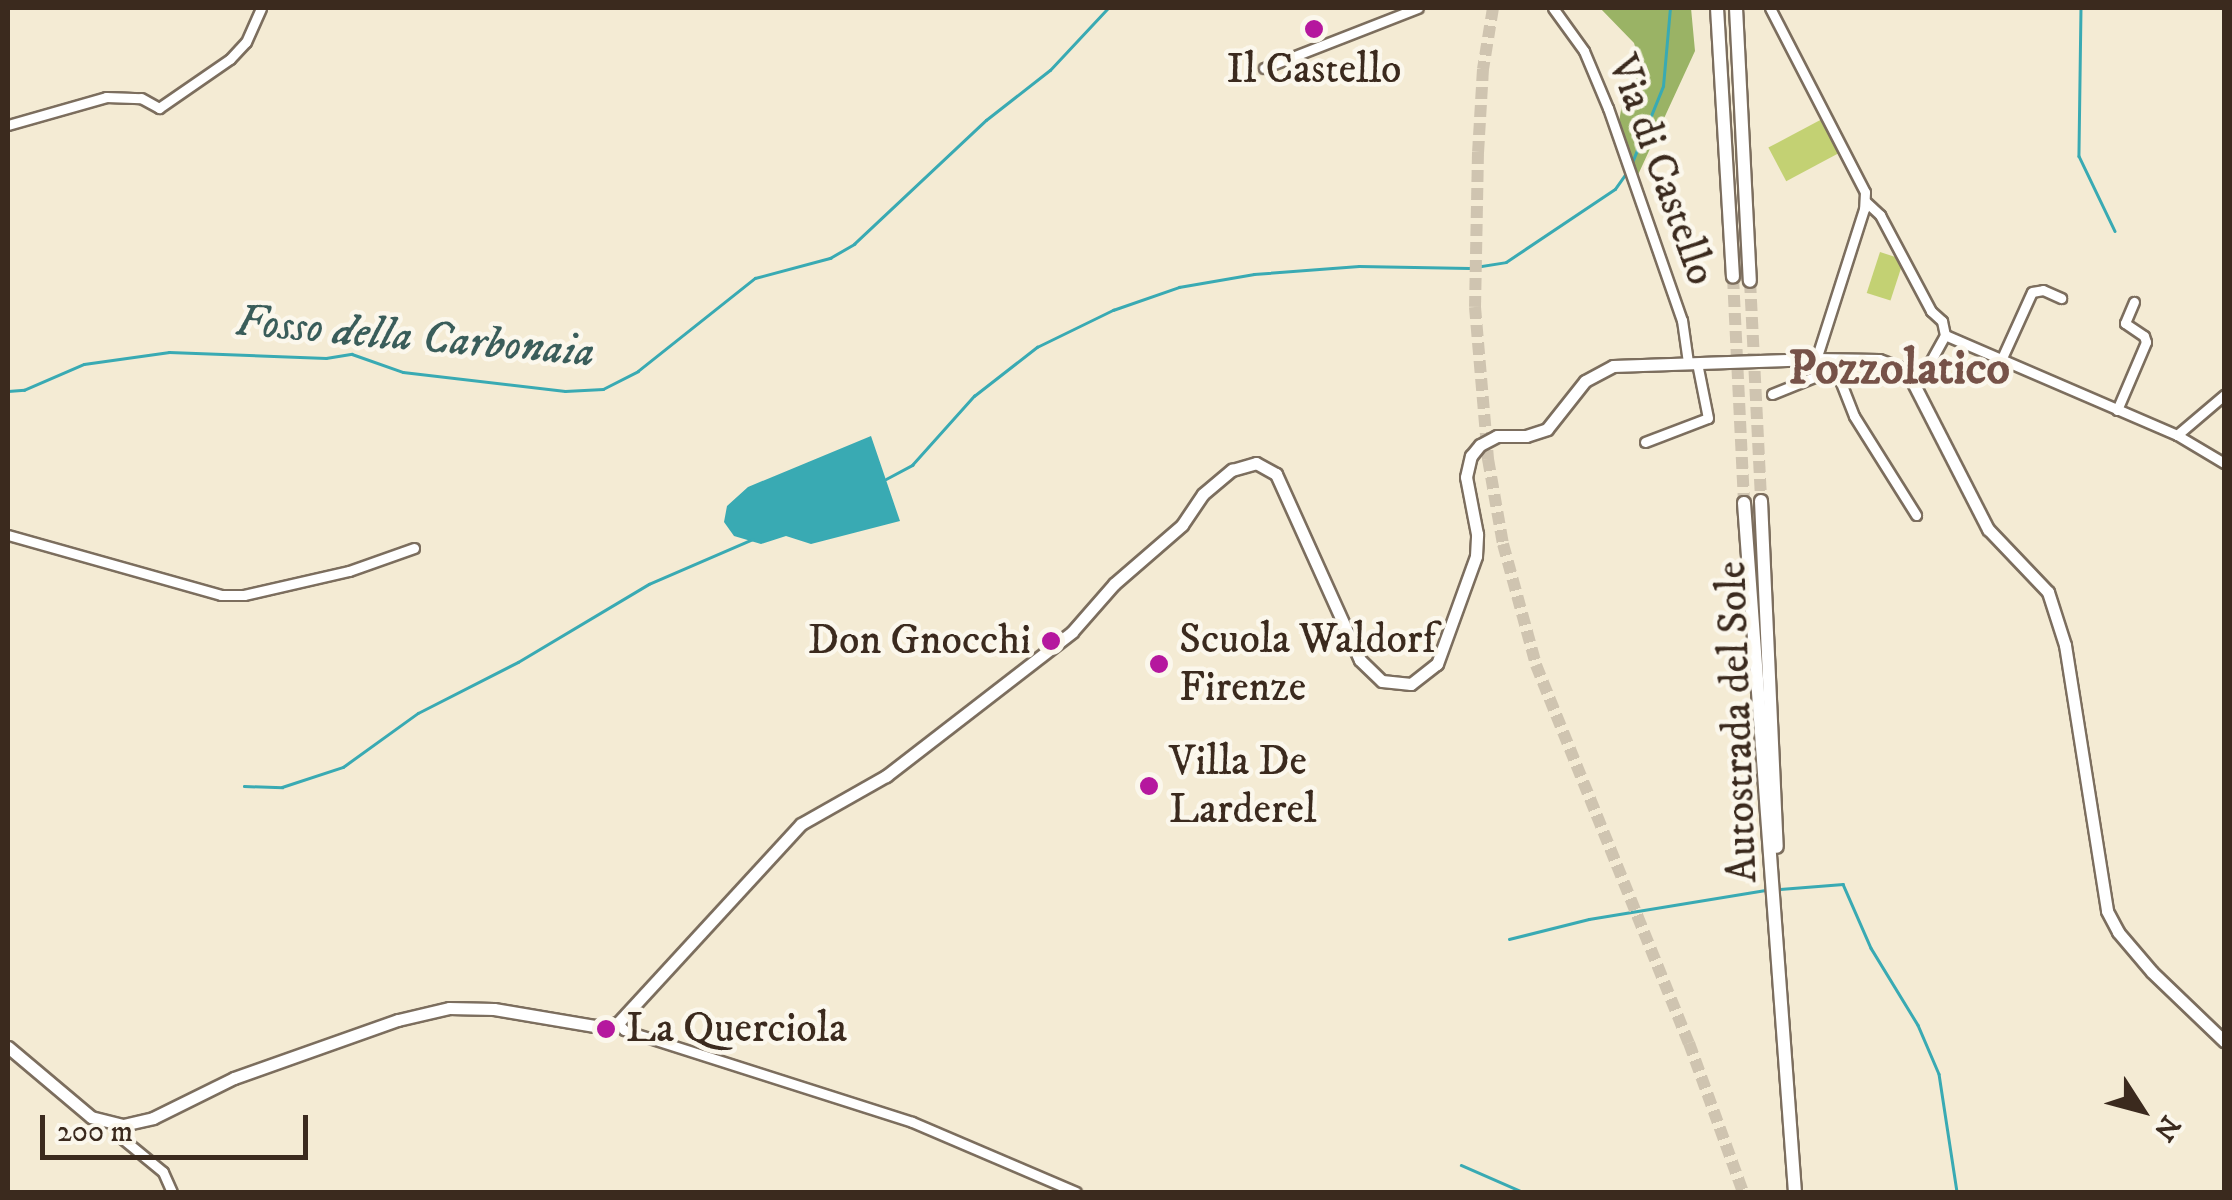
<!DOCTYPE html>
<html>
<head>
<meta charset="utf-8">
<style>
	body { margin:0 }
	#map { position:relative; width:2232px; height:1200px; overflow:hidden; background:#f4ebd4; font-family:"IM FELL DW Pica",serif }
	div>[style] { position:absolute }
	.green>* { inset:0; background:#c3d173; transform-origin:0 0 }
	.forest>* { inset:0; background:#9ab365 }
	.water>* { inset:0; background:#39aab3 }
	.stream>* { height:2.5px; margin:-1.25px; padding:0 1.25px; transform-origin:1.25px; border-radius:1.25px; background:#39aab3 }
	.highway-tunnel>* { height:12px; margin-top:-6px; transform-origin:0; background:repeating-linear-gradient(90deg,#cfc4b0 0 12px,transparent 0 18px) }
	.roads { filter:drop-shadow(2px 0 #7c6e5e) drop-shadow(-2px 0 #7c6e5e) drop-shadow(0 2px #7c6e5e) drop-shadow(0 -2px #7c6e5e) }
	.minor>* { height:9px; margin:-4.5px; padding:0 4.5px; transform-origin:4.5px; border-radius:4.5px; background:#fff }
	.major>* { height:11px; margin:-5.5px; padding:0 5.5px; transform-origin:5.5px; border-radius:5.5px; background:#fff }
	.highway>* { height:12px; margin:-6px; padding:0 6px; transform-origin:6px; border-radius:6px; background:#fff }
	.dots>* { width:28px; height:28px; translate:-50% -50%; box-sizing:border-box; border:5px solid #fbf7ec; border-radius:50% }
	span { translate:-50% -50%; white-space:nowrap; text-align:center; line-height:1.15; -webkit-text-stroke:9px #fbf7ec; paint-order:stroke }
	.poi-label { font-size:42px; color:#3b2a1e }
	.left { translate:0 -50%; text-align:left }
	.right { translate:-100% -50%; text-align:right }
	.street-label { font-size:42px; color:#3b2a1e }
	.water-label { font-size:45px; color:#3a5d5a; font-style:italic }
	.quarter-label { font-size:48px; color:#765248; font-weight:700 }
	.frame { position:absolute; inset:0; border:10px solid #3b2a1e; pointer-events:none }
	.north { position:absolute; left:2092px; top:1060px; width:100px; height:100px; -webkit-text-stroke:8px #fbf7ec; paint-order:stroke; rotate:126deg; font-size:28px; font-weight:700; line-height:40px; text-align:center; color:#3b2a1e }
	.north::after { content:''; display:block; margin:auto; width:35px; height:45px; background:#3b2a1e; clip-path:polygon(50% 0,100% 100%,50% 72%,0 100%) }
	.scale { position:absolute; left:40px; top:1115px; width:268px; height:45px; box-sizing:border-box; border:5px solid #3b2a1e; border-top:0; padding-left:12px; font-size:30px; line-height:35px; white-space:nowrap; color:#3b2a1e; -webkit-text-stroke:8px #fbf7ec; paint-order:stroke }
</style>
</head>
<body>
<div id="map">
	<div class="green">
		<i style="left:1824px;top:118px;width:38px;height:63px;rotate:62deg"></i>
		<i style="left:1880px;top:252px;width:25px;height:43px;rotate:18deg"></i>
	</div>
	<div class="forest">
		<i style="clip-path:polygon(1600px 8px,1691px 8px,1695px 51px,1637px 177px,1619px 122px,1623px 98px,1642px 70px,1634px 43px)"></i>
	</div>
	<div class="water">
		<i style="clip-path:polygon(871px 436px,900px 521px,811px 544px,786px 536px,761px 544px,734px 536px,724px 522px,727px 506px,748px 487px)"></i>
	</div>
	<div class="stream">
		<i style="left:2081px;top:8px;width:148px;rotate:90.8deg"></i>
		<i style="left:2079px;top:156px;width:83px;rotate:64.4deg"></i>
		<i style="left:1631px;top:165px;width:85px;rotate:-67.9deg"></i>
		<i style="left:1663px;top:86px;width:78px;rotate:-84.9deg"></i>
		<i style="left:8px;top:391px;width:16px;rotate:-4deg"></i>
		<i style="left:24px;top:390px;width:65px;rotate:-23.4deg"></i>
		<i style="left:84px;top:364px;width:86px;rotate:-8deg"></i>
		<i style="left:169px;top:352px;width:157px;rotate:2.2deg"></i>
		<i style="left:326px;top:358px;width:26px;rotate:-9deg"></i>
		<i style="left:352px;top:354px;width:54px;rotate:19.4deg"></i>
		<i style="left:403px;top:372px;width:163px;rotate:6.7deg"></i>
		<i style="left:565px;top:391px;width:38px;rotate:-3deg"></i>
		<i style="left:603px;top:389px;width:39px;rotate:-27deg"></i>
		<i style="left:638px;top:371px;width:149px;rotate:-38.5deg"></i>
		<i style="left:755px;top:278px;width:78px;rotate:-14.9deg"></i>
		<i style="left:830px;top:258px;width:28px;rotate:-30deg"></i>
		<i style="left:854px;top:244px;width:181px;rotate:-43.2deg"></i>
		<i style="left:986px;top:120px;width:81px;rotate:-38deg"></i>
		<i style="left:1050px;top:70px;width:85px;rotate:-46.9deg"></i>
		<i style="left:886px;top:479px;width:30px;rotate:-28deg"></i>
		<i style="left:912px;top:465px;width:93px;rotate:-48.1deg"></i>
		<i style="left:974px;top:396px;width:80px;rotate:-37.9deg"></i>
		<i style="left:1037px;top:347px;width:85px;rotate:-26deg"></i>
		<i style="left:1113px;top:310px;width:70px;rotate:-19.2deg"></i>
		<i style="left:1179px;top:287px;width:76px;rotate:-9.8deg"></i>
		<i style="left:1254px;top:274px;width:105px;rotate:-4.4deg"></i>
		<i style="left:1359px;top:266px;width:110px;rotate:1deg"></i>
		<i style="left:1469px;top:268px;width:37px;rotate:-9deg"></i>
		<i style="left:1506px;top:262px;width:131px;rotate:-33.8deg"></i>
		<i style="left:1615px;top:189px;width:21px;rotate:-55deg"></i>
		<i style="left:244px;top:786px;width:38px;rotate:2deg"></i>
		<i style="left:282px;top:787px;width:64px;rotate:-18.2deg"></i>
		<i style="left:343px;top:767px;width:92px;rotate:-35.8deg"></i>
		<i style="left:418px;top:713px;width:112px;rotate:-27deg"></i>
		<i style="left:518px;top:662px;width:152px;rotate:-30.8deg"></i>
		<i style="left:649px;top:584px;width:113px;rotate:-23.4deg"></i>
		<i style="left:1780px;top:889px;width:63px;rotate:-4.5deg"></i>
		<i style="left:1843px;top:884px;width:70px;rotate:66.4deg"></i>
		<i style="left:1871px;top:948px;width:90px;rotate:58.6deg"></i>
		<i style="left:1918px;top:1025px;width:53px;rotate:66.8deg"></i>
		<i style="left:1939px;top:1074px;width:119px;rotate:81.3deg"></i>
		<i style="left:1509px;top:939px;width:82px;rotate:-14deg"></i>
		<i style="left:1589px;top:919px;width:180px;rotate:-9.3deg"></i>
		<i style="left:1461px;top:1165px;width:68px;rotate:23.5deg"></i>
	</div>
	<div class="highway-tunnel">
		<i style="left:1493px;top:8px;width:62px;rotate:99.3deg"></i>
		<i style="left:1483px;top:69px;width:83px;rotate:93.4deg"></i>
		<i style="left:1478px;top:152px;width:155px;rotate:91.1deg"></i>
		<i style="left:1475px;top:307px;width:153px;rotate:85.1deg"></i>
		<i style="left:1488px;top:459px;width:86px;rotate:80deg"></i>
		<i style="left:1503px;top:544px;width:125px;rotate:74.7deg"></i>
		<i style="left:1536px;top:665px;width:408px;rotate:68deg"></i>
		<i style="left:1689px;top:1043px;width:158px;rotate:70.1deg"></i>
		<i style="left:1733px;top:277px;width:226px;rotate:87.2deg"></i>
		<i style="left:1750px;top:281px;width:220px;rotate:87.1deg"></i>
	</div>
	<div class="roads">
		<div class="minor">
			<i style="left:1553px;top:8px;width:53px;rotate:54.2deg"></i>
			<i style="left:1584px;top:51px;width:62px;rotate:67.2deg"></i>
			<i style="left:1608px;top:108px;width:225px;rotate:70.8deg"></i>
			<i style="left:1682px;top:320px;width:42px;rotate:81.9deg"></i>
			<i style="left:1770px;top:8px;width:207px;rotate:62.7deg"></i>
			<i style="left:1865px;top:192px;width:17px;rotate:93deg"></i>
			<i style="left:1864px;top:209px;width:157px;rotate:107.7deg"></i>
			<i style="left:1264px;top:68px;width:165px;rotate:-21.3deg"></i>
			<i style="left:8px;top:125px;width:102px;rotate:-15.9deg"></i>
			<i style="left:106px;top:97px;width:35px;rotate:2deg"></i>
			<i style="left:141px;top:98px;width:21px;rotate:29deg"></i>
			<i style="left:159px;top:108px;width:86px;rotate:-34.6deg"></i>
			<i style="left:230px;top:59px;width:23px;rotate:-47deg"></i>
			<i style="left:246px;top:42px;width:37px;rotate:-66deg"></i>
			<i style="left:1865px;top:201px;width:21px;rotate:43deg"></i>
			<i style="left:1880px;top:215px;width:109px;rotate:62deg"></i>
			<i style="left:1931px;top:311px;width:15px;rotate:42deg"></i>
			<i style="left:1942px;top:321px;width:14px;rotate:78deg"></i>
			<i style="left:1945px;top:335px;width:253px;rotate:23.3deg"></i>
			<i style="left:2177px;top:435px;width:55px;rotate:30.8deg"></i>
			<i style="left:2002px;top:358px;width:72px;rotate:-65.6deg"></i>
			<i style="left:2032px;top:292px;width:11px;rotate:-10deg"></i>
			<i style="left:2043px;top:290px;width:20px;rotate:24deg"></i>
			<i style="left:1836px;top:370px;width:49px;rotate:68.6deg"></i>
			<i style="left:1854px;top:416px;width:117px;rotate:57.9deg"></i>
			<i style="left:1911px;top:376px;width:22px;rotate:-34deg"></i>
			<i style="left:1929px;top:364px;width:33px;rotate:-61deg"></i>
			<i style="left:1772px;top:394px;width:72px;rotate:-21.9deg"></i>
			<i style="left:2117px;top:410px;width:74px;rotate:-66.9deg"></i>
			<i style="left:2146px;top:342px;width:6px;rotate:-108deg"></i>
			<i style="left:2144px;top:336px;width:23px;rotate:-146deg"></i>
			<i style="left:2125px;top:323px;width:23px;rotate:-67deg"></i>
			<i style="left:2177px;top:435px;width:62px;rotate:-40.4deg"></i>
			<i style="left:1645px;top:442px;width:67px;rotate:-20.9deg"></i>
			<i style="left:1708px;top:418px;width:56px;rotate:-101.3deg"></i>
			<i style="left:8px;top:535px;width:221px;rotate:15.7deg"></i>
			<i style="left:221px;top:595px;width:23px"></i>
			<i style="left:244px;top:595px;width:108px;rotate:-12.9deg"></i>
			<i style="left:349px;top:571px;width:69px;rotate:-19.5deg"></i>
			<i style="left:618px;top:1023px;width:9px;rotate:49deg"></i>
			<i style="left:624px;top:1030px;width:302px;rotate:17.7deg"></i>
			<i style="left:912px;top:1122px;width:178px;rotate:23.1deg"></i>
			<i style="left:114px;top:1125px;width:11px;rotate:68deg"></i>
			<i style="left:118px;top:1135px;width:58px;rotate:39.4deg"></i>
			<i style="left:163px;top:1172px;width:22px;rotate:66deg"></i>
		</div>
		<div class="major">
			<i style="left:8px;top:1047px;width:109px;rotate:40.1deg"></i>
			<i style="left:91px;top:1117px;width:33px;rotate:14deg"></i>
			<i style="left:123px;top:1125px;width:31px;rotate:-13deg"></i>
			<i style="left:153px;top:1118px;width:90px;rotate:-26.3deg"></i>
			<i style="left:234px;top:1078px;width:174px;rotate:-19.5deg"></i>
			<i style="left:398px;top:1020px;width:52px;rotate:-13.2deg"></i>
			<i style="left:449px;top:1008px;width:45px;rotate:1.3deg"></i>
			<i style="left:494px;top:1009px;width:102px;rotate:9.6deg"></i>
			<i style="left:595px;top:1026px;width:23px;rotate:-7deg"></i>
			<i style="left:618px;top:1023px;width:270px;rotate:-47.4deg"></i>
			<i style="left:801px;top:824px;width:98px;rotate:-29.5deg"></i>
			<i style="left:886px;top:776px;width:235px;rotate:-37.7deg"></i>
			<i style="left:1072px;top:632px;width:64px;rotate:-48.8deg"></i>
			<i style="left:1114px;top:584px;width:90px;rotate:-40.9deg"></i>
			<i style="left:1182px;top:525px;width:37px;rotate:-56deg"></i>
			<i style="left:1203px;top:494px;width:38px;rotate:-40deg"></i>
			<i style="left:1232px;top:470px;width:25px;rotate:-16deg"></i>
			<i style="left:1256px;top:463px;width:23px;rotate:29deg"></i>
			<i style="left:1276px;top:474px;width:204px;rotate:65.7deg"></i>
			<i style="left:1360px;top:660px;width:30px;rotate:44deg"></i>
			<i style="left:1382px;top:681px;width:29px;rotate:6deg"></i>
			<i style="left:1411px;top:684px;width:33px;rotate:-38deg"></i>
			<i style="left:1437px;top:664px;width:115px;rotate:-70.1deg"></i>
			<i style="left:1476px;top:556px;width:22px;rotate:-87deg"></i>
			<i style="left:1477px;top:534px;width:58px;rotate:-100.9deg"></i>
			<i style="left:1466px;top:477px;width:22px;rotate:-77deg"></i>
			<i style="left:1471px;top:456px;width:14px;rotate:-51deg"></i>
			<i style="left:1480px;top:445px;width:19px;rotate:-28deg"></i>
			<i style="left:1497px;top:436px;width:29px"></i>
			<i style="left:1526px;top:436px;width:22px;rotate:-18deg"></i>
			<i style="left:1547px;top:429px;width:61px;rotate:-51.6deg"></i>
			<i style="left:1585px;top:381px;width:32px;rotate:-28deg"></i>
			<i style="left:1613px;top:366px;width:203px;rotate:-2deg"></i>
			<i style="left:1816px;top:359px;width:63px;rotate:0.9deg"></i>
			<i style="left:1879px;top:360px;width:30px;rotate:21deg"></i>
			<i style="left:1907px;top:371px;width:178px;rotate:62.9deg"></i>
			<i style="left:1988px;top:529px;width:87px;rotate:46.4deg"></i>
			<i style="left:2048px;top:592px;width:56px;rotate:72.2deg"></i>
			<i style="left:2065px;top:645px;width:269px;rotate:81deg"></i>
			<i style="left:2107px;top:911px;width:24px;rotate:62deg"></i>
			<i style="left:2118px;top:932px;width:52px;rotate:49.6deg"></i>
			<i style="left:2152px;top:972px;width:100px;rotate:43.8deg"></i>
		</div>
		<div class="highway">
			<i style="left:1717px;top:8px;width:269px;rotate:86.6deg"></i>
			<i style="left:1736px;top:8px;width:273px;rotate:87.1deg"></i>
			<i style="left:1761px;top:501px;width:346px;rotate:87.4deg"></i>
			<i style="left:1744px;top:503px;width:691px;rotate:85.77deg"></i>
		</div>
	</div>
	<div class="dots">
		<i style="left:1314px;top:29px;background:#b5179e"></i>
		<i style="left:1051px;top:641px;background:#b5179e"></i>
		<i style="left:1159px;top:664px;background:#b5179e"></i>
		<i style="left:1149px;top:786px;background:#b5179e"></i>
		<i style="left:606px;top:1029px;background:#b5179e"></i>
	</div>
	<div class="poi-label">
		<span style="left:1314px;top:70px">Il Castello</span>
		<span class="left" style="left:1179px;top:664px">Scuola Waldorf<br>Firenze</span>
		<span class="right" style="left:1031px;top:641px">Don Gnocchi</span>
		<span class="left" style="left:1169px;top:786px">Villa De<br>Larderel</span>
		<span class="left" style="left:626px;top:1029px">La Querciola</span>
	</div>
	<div class="street-label">
		<span style="left:1661px;top:170px;rotate:70deg">Via di Castello</span>
		<span style="left:1738px;top:722px;rotate:-92deg">Autostrada del Sole</span>
	</div>
	<div class="water-label">
		<span style="left:415px;top:338px;rotate:5deg">Fosso della Carbonaia</span>
	</div>
	<div class="quarter-label">
		<span style="left:1899px;top:370px">Pozzolatico</span>
	</div>
	<div class="frame"></div>
	<div class="north">N</div>
	<div class="scale">200 m</div>
</div>
</body>
</html>
